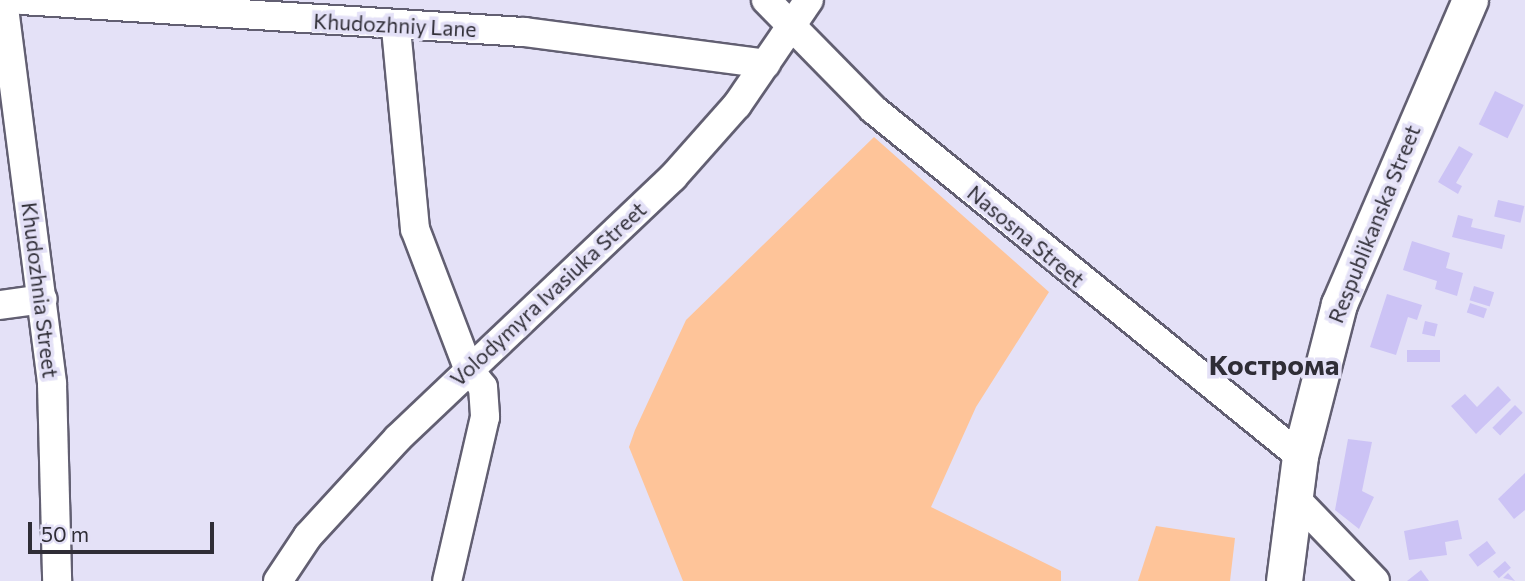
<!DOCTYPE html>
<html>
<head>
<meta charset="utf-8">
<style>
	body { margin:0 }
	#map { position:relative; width:1525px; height:581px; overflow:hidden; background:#e4e1f7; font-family:Commissioner,sans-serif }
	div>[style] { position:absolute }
	.green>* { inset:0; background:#fec499 }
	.building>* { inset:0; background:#ccc3f5; transform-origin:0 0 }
	.roads { filter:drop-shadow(2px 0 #625f72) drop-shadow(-2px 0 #625f72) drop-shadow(0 2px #625f72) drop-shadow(0 -2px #625f72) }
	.minor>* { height:28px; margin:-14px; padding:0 14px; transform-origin:14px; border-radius:14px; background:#fff }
	.major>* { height:35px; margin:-17.5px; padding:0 17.5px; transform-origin:17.5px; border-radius:17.5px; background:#fff }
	span { translate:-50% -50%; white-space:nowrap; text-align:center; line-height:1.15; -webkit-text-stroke:7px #e4e1f7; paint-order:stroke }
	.street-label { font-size:21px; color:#2f2d36 }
	.district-label { font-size:28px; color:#2f2d36; font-weight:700 }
	.scale { position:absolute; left:28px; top:522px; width:186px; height:32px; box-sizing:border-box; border:4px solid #2f2d36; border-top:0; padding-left:9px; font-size:21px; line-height:24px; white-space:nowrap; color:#2f2d36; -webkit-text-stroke:5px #e4e1f7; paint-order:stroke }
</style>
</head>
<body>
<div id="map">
	<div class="green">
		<i style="clip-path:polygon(874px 137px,1049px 292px,976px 407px,931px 507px,1061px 571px,1061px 581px,683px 581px,629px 447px,635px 430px,686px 320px)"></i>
		<i style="clip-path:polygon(1156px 526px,1235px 538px,1230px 581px,1138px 581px)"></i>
	</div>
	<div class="building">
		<i style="left:1495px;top:91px;width:32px;height:37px;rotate:26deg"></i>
		<i style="clip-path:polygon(1459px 146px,1473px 154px,1456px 183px,1462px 186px,1458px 194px,1438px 182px)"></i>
		<i style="left:1498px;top:200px;width:27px;height:17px;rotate:13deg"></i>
		<i style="clip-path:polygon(1458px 215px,1473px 219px,1471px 227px,1505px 235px,1502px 249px,1452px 237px)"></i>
		<i style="clip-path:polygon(1412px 241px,1450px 253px,1446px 268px,1463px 273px,1457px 296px,1435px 289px,1437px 281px,1403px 270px)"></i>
		<i style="left:1474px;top:286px;width:21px;height:15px;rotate:17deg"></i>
		<i style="clip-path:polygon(1387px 294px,1422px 305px,1417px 320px,1408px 317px,1396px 355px,1370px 347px)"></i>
		<i style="left:1470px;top:303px;width:18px;height:10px;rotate:19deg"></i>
		<i style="left:1425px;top:321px;width:13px;height:13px;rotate:13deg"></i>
		<i style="left:1407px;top:350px;width:33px;height:12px"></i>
		<i style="clip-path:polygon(1498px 386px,1511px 400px,1476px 434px,1451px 406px,1465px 394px,1477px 407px)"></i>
		<i style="left:1515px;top:405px;width:11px;height:32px;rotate:45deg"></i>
		<i style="clip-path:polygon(1348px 439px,1372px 442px,1362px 491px,1374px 497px,1359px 529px,1335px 510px)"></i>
		<i style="clip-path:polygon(1525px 473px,1525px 510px,1514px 519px,1498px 499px)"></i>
		<i style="clip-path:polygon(1458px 520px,1462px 539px,1445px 542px,1447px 555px,1409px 560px,1404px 531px)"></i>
		<i style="left:1487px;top:541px;width:15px;height:23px;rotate:53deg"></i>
		<i style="left:1505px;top:561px;width:9px;height:16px;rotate:49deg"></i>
		<i style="clip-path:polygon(1421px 570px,1429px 581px,1407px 581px)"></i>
		<i style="clip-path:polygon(1508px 573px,1515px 581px,1503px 578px)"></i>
	</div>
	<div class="roads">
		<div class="minor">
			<i style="left:3px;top:0;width:387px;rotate:82.7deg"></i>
			<i style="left:52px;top:384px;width:197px;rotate:88.5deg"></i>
			<i style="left:22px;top:0;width:503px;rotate:3.65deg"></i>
			<i style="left:524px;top:32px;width:244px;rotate:7.5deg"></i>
			<i style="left:766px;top:0;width:153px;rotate:45.5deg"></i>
			<i style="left:873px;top:109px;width:550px;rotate:39.1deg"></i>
			<i style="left:396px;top:28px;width:202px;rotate:84.6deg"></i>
			<i style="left:415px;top:229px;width:149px;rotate:69.1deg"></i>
			<i style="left:468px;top:368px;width:24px;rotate:52deg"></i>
			<i style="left:483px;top:387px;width:30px;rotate:86deg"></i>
			<i style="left:485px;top:417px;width:168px;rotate:103deg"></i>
			<i style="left:0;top:305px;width:43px;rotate:-7.9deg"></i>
			<i style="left:1293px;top:496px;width:118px;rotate:46deg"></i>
			<i style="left:278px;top:581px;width:54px;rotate:-56.3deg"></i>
			<i style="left:308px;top:536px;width:133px;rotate:-47.4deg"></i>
			<i style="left:398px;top:438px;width:379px;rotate:-43.5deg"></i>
			<i style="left:673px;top:177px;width:96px;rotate:-48.4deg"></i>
			<i style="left:737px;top:105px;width:127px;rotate:-55.6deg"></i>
		</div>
		<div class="major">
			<i style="left:1284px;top:581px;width:126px;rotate:-82.7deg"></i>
			<i style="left:1300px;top:456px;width:157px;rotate:-75.6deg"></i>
			<i style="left:1339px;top:304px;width:331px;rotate:-66.7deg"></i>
		</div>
	</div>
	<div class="street-label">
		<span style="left:395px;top:25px;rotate:3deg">Khudozhniy Lane</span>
		<span style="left:1374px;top:224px;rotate:-68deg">Respublikanska Street</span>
		<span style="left:1026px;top:236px;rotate:40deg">Nasosna Street</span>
		<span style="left:40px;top:290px;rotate:83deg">Khudozhnia Street</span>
		<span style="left:548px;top:294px;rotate:-43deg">Volodymyra Ivasiuka Street</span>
	</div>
	<div class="district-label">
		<span style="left:1274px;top:364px">Кострома</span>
	</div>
	<div class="scale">50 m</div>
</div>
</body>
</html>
